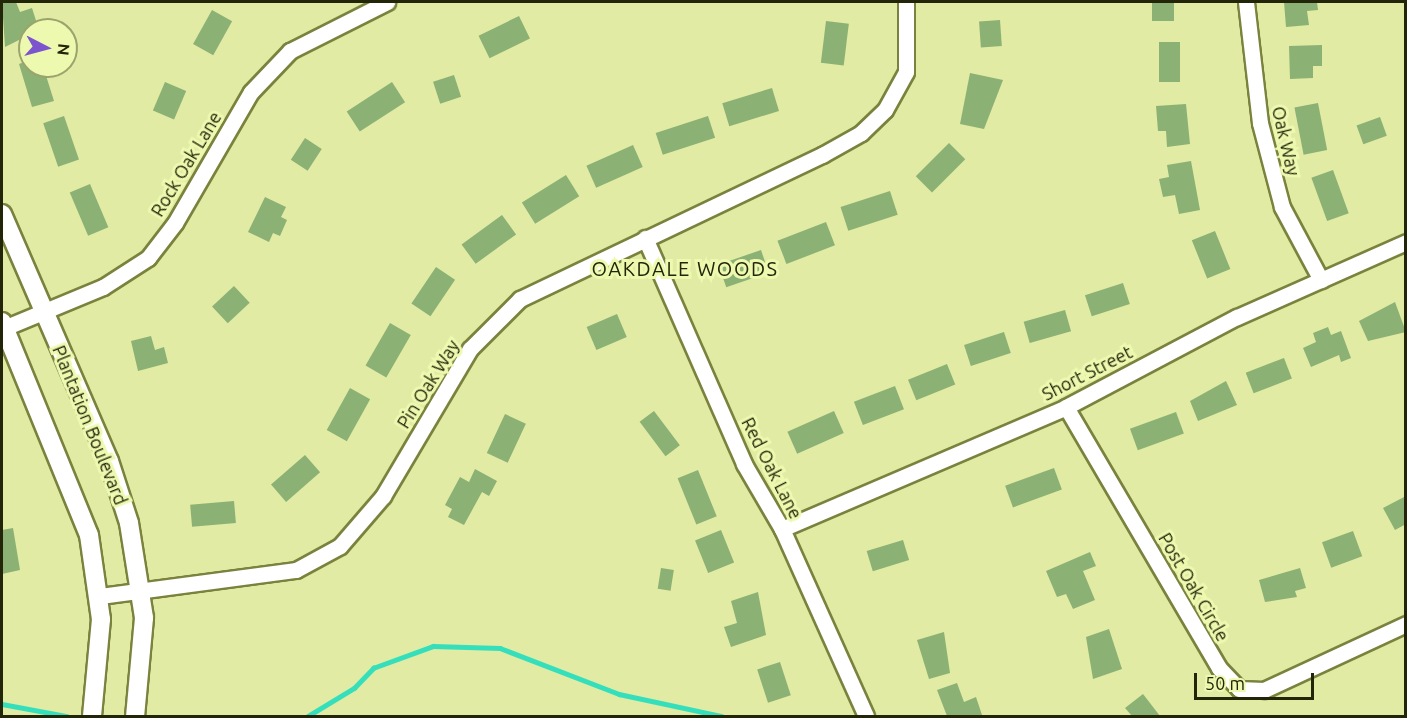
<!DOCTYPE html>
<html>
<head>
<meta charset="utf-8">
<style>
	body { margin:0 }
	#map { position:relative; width:1407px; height:718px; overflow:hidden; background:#e1eba3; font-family:Ubuntu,sans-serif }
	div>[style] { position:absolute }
	.stream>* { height:4.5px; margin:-2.25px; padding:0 2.25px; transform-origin:2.25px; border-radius:2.25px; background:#36dfbc }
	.building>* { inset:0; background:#8bb175; transform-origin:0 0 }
	.roads { filter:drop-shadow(2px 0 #7a823d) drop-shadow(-2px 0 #7a823d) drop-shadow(0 2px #7a823d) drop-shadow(0 -2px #7a823d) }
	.minor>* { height:15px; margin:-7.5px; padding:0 7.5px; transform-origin:7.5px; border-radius:7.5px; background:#fff }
	.tertiary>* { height:18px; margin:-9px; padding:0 9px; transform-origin:9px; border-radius:9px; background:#fff }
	span { translate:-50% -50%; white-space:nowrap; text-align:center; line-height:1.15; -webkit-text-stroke:6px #eef9b0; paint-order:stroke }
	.street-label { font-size:18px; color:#222508 }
	.neighbourhood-label { font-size:20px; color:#222508; letter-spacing:1.5px }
	.frame { position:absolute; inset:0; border:3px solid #222508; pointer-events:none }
	.north { position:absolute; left:18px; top:18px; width:60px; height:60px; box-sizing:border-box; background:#eef9b0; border:2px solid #9ca46d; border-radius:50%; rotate:96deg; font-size:16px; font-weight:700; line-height:24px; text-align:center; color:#222508 }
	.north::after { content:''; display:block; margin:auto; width:21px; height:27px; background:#7c55ce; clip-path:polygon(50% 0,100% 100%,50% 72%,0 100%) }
	.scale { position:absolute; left:1194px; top:673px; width:120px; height:27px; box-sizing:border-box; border:3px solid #222508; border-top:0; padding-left:8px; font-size:18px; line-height:21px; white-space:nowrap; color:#222508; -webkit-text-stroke:4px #eef9b0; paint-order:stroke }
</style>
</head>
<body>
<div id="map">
	<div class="stream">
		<i style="left:2px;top:704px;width:66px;rotate:10.5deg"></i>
		<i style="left:308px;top:716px;width:54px;rotate:-31.3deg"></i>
		<i style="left:354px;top:688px;width:28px;rotate:-46deg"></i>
		<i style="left:373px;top:668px;width:64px;rotate:-20.1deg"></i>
		<i style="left:433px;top:646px;width:67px;rotate:1.7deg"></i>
		<i style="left:500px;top:648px;width:128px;rotate:21.1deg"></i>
		<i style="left:619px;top:694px;width:105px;rotate:12.1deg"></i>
	</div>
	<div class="building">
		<i style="clip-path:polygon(2px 2px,16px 2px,20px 12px,32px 8px,39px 30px,5px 47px)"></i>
		<i style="left:1152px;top:2px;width:22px;height:19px"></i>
		<i style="clip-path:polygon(1284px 2px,1317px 2px,1318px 10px,1307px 11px,1309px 25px,1286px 27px)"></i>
		<i style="left:212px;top:10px;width:23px;height:39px;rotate:29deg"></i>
		<i style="left:519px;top:16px;width:25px;height:45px;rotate:64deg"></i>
		<i style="left:1000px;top:20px;width:26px;height:21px;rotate:86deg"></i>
		<i style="left:826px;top:21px;width:23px;height:42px;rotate:7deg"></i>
		<i style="left:1159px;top:42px;width:21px;height:40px"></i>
		<i style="clip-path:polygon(1322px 45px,1322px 66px,1313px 66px,1313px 78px,1290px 79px,1289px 46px)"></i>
		<i style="clip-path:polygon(30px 60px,30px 66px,43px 66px,54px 101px,32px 107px,19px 64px)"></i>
		<i style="clip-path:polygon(970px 73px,1003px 80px,984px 129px,960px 124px)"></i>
		<i style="left:454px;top:75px;width:23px;height:22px;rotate:72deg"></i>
		<i style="left:165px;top:82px;width:23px;height:31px;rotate:23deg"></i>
		<i style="left:392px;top:82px;width:24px;height:54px;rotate:57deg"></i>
		<i style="left:772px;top:88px;width:24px;height:52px;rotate:73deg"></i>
		<i style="left:1318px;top:103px;width:48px;height:24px;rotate:79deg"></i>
		<i style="clip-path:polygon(1186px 104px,1190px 144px,1167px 147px,1166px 131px,1158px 131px,1156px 106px)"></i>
		<i style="left:64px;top:116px;width:46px;height:22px;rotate:71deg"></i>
		<i style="left:708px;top:116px;width:23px;height:55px;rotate:72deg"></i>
		<i style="left:1380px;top:117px;width:20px;height:25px;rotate:70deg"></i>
		<i style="left:305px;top:138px;width:20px;height:26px;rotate:33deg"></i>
		<i style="left:949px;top:143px;width:23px;height:47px;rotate:45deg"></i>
		<i style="left:633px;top:145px;width:24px;height:51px;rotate:66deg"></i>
		<i style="clip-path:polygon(1191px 161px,1200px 210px,1179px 214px,1175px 195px,1163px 197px,1159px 179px,1169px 177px,1167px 165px)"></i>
		<i style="left:1333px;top:170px;width:46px;height:23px;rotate:70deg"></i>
		<i style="left:566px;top:175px;width:25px;height:52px;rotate:58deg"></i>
		<i style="left:90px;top:184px;width:47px;height:22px;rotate:67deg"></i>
		<i style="left:890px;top:191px;width:25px;height:52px;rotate:72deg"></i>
		<i style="clip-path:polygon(265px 197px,286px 207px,281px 217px,287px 220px,280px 236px,273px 233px,269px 242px,248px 232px)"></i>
		<i style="left:502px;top:215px;width:24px;height:50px;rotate:54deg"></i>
		<i style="left:826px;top:222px;width:25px;height:52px;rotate:69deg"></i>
		<i style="left:1215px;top:231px;width:41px;height:25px;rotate:68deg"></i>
		<i style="left:761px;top:250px;width:24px;height:45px;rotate:71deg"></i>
		<i style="left:436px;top:267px;width:23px;height:44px;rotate:34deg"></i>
		<i style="left:1123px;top:283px;width:22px;height:40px;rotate:72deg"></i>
		<i style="left:234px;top:286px;width:23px;height:30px;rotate:47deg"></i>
		<i style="clip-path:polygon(1395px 302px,1406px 332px,1368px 341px,1359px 321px)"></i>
		<i style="left:1065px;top:310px;width:22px;height:43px;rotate:74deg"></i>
		<i style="left:617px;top:314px;width:25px;height:33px;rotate:67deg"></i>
		<i style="left:390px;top:323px;width:24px;height:49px;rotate:30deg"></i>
		<i style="clip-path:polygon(1328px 327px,1331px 335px,1341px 331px,1351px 358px,1341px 362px,1339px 355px,1311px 367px,1303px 348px,1316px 342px,1313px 333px)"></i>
		<i style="left:1004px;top:332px;width:22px;height:42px;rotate:72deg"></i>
		<i style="clip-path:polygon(151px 336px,155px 350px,164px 347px,168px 363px,138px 371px,131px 341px)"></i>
		<i style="left:1284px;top:358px;width:22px;height:41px;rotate:69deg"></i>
		<i style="left:947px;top:364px;width:22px;height:42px;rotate:68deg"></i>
		<i style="clip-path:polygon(1226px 381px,1237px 405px,1198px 421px,1190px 401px)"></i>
		<i style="left:895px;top:386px;width:25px;height:44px;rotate:69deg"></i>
		<i style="left:350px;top:388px;width:23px;height:48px;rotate:29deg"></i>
		<i style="left:654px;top:411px;width:43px;height:18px;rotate:53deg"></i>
		<i style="left:834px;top:411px;width:24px;height:51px;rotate:66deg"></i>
		<i style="left:1176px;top:412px;width:23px;height:49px;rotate:70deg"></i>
		<i style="left:505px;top:414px;width:23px;height:43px;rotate:25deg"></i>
		<i style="left:305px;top:455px;width:23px;height:45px;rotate:49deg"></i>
		<i style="left:1054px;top:468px;width:23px;height:52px;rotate:70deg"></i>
		<i style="clip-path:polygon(475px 469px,497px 481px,489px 496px,482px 492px,464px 525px,448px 517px,452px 509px,445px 505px,460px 477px,469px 482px)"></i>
		<i style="left:698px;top:470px;width:50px;height:22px;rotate:68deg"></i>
		<i style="clip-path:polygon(1406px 496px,1406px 524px,1395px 530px,1383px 508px)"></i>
		<i style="left:234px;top:501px;width:22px;height:44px;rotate:85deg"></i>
		<i style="clip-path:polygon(13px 528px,20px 570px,2px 574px,2px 530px)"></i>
		<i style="left:721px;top:530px;width:35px;height:28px;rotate:68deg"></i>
		<i style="left:1353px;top:531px;width:27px;height:33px;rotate:70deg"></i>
		<i style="left:903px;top:540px;width:21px;height:38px;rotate:73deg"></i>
		<i style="clip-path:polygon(1090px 552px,1096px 566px,1083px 571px,1095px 600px,1073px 609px,1066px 594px,1057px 597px,1046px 571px)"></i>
		<i style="left:661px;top:568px;width:13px;height:21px;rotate:9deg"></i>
		<i style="clip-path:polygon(1300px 568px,1306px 588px,1295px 591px,1297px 597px,1265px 602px,1259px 580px)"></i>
		<i style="clip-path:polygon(758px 592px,766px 635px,731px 647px,724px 627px,737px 623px,731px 601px)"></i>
		<i style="clip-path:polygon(1109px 629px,1122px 669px,1093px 679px,1086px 637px)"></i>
		<i style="clip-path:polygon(944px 632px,950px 673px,929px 679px,917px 640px)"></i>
		<i style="left:780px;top:662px;width:35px;height:24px;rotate:72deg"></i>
		<i style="clip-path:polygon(957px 683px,964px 702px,976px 697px,982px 715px,947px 716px,937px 690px)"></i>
		<i style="clip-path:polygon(1143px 694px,1160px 716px,1132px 716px,1125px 708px)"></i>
	</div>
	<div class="roads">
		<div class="minor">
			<i style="left:1246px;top:2px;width:122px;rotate:83.4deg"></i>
			<i style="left:1260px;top:123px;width:87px;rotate:75.3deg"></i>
			<i style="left:1282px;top:207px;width:83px;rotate:61.9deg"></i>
			<i style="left:645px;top:238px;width:247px;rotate:66.3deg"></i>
			<i style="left:744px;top:464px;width:75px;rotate:59.7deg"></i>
			<i style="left:782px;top:529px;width:205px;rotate:65.8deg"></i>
			<i style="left:4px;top:328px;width:107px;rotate:-22.5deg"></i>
			<i style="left:103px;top:287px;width:54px;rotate:-32.8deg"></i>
			<i style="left:148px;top:258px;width:44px;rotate:-52.4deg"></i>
			<i style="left:175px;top:223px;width:151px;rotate:-59.9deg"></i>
			<i style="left:251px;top:92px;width:57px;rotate:-46.4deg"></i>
			<i style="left:290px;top:51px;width:109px;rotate:-26.8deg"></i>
			<i style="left:1066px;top:407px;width:303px;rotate:59.6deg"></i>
			<i style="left:1219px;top:668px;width:29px;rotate:46deg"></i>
			<i style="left:1239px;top:689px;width:25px;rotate:2deg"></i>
			<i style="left:1264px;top:690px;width:157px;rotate:-24.9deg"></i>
			<i style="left:782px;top:529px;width:309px;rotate:-23.2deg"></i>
			<i style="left:1066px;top:407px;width:193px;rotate:-27.8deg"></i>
			<i style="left:1237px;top:317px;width:185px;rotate:-23.9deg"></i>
			<i style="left:100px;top:596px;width:198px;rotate:-7.6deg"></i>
			<i style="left:296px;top:570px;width:50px;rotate:-28.6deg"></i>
			<i style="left:340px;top:546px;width:66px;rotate:-49.3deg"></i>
			<i style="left:383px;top:496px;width:171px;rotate:-59.4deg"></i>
			<i style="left:470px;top:349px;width:71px;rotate:-45deg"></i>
			<i style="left:520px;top:299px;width:335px;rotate:-25.5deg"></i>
			<i style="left:822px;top:155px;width:45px;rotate:-29.4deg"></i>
			<i style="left:861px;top:133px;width:33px;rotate:-44deg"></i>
			<i style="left:885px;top:110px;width:43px;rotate:-61.1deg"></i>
			<i style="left:906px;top:72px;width:70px;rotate:-90deg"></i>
		</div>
		<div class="tertiary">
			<i style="left:2px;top:214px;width:269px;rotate:66.6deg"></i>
			<i style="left:109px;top:461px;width:65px;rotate:72.1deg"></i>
			<i style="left:129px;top:523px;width:96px;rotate:81deg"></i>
			<i style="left:144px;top:618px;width:98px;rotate:95.2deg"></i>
			<i style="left:2px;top:322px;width:230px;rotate:67.8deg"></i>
			<i style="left:89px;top:535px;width:85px;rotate:81.9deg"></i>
			<i style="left:101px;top:619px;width:97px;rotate:95.3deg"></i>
		</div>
	</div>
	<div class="street-label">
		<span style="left:1286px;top:141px;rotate:77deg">Oak Way</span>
		<span style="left:186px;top:164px;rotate:-59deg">Rock Oak Lane</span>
		<span style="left:1087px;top:373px;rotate:-27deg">Short Street</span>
		<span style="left:428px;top:384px;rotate:-58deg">Pin Oak Way</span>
		<span style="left:90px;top:425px;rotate:68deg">Plantation Boulevard</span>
		<span style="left:772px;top:468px;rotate:63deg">Red Oak Lane</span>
		<span style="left:1194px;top:587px;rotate:60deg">Post Oak Circle</span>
	</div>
	<div class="neighbourhood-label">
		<span style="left:685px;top:268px">OAKDALE WOODS</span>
	</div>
	<div class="frame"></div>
	<div class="north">N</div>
	<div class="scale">50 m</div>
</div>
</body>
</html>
